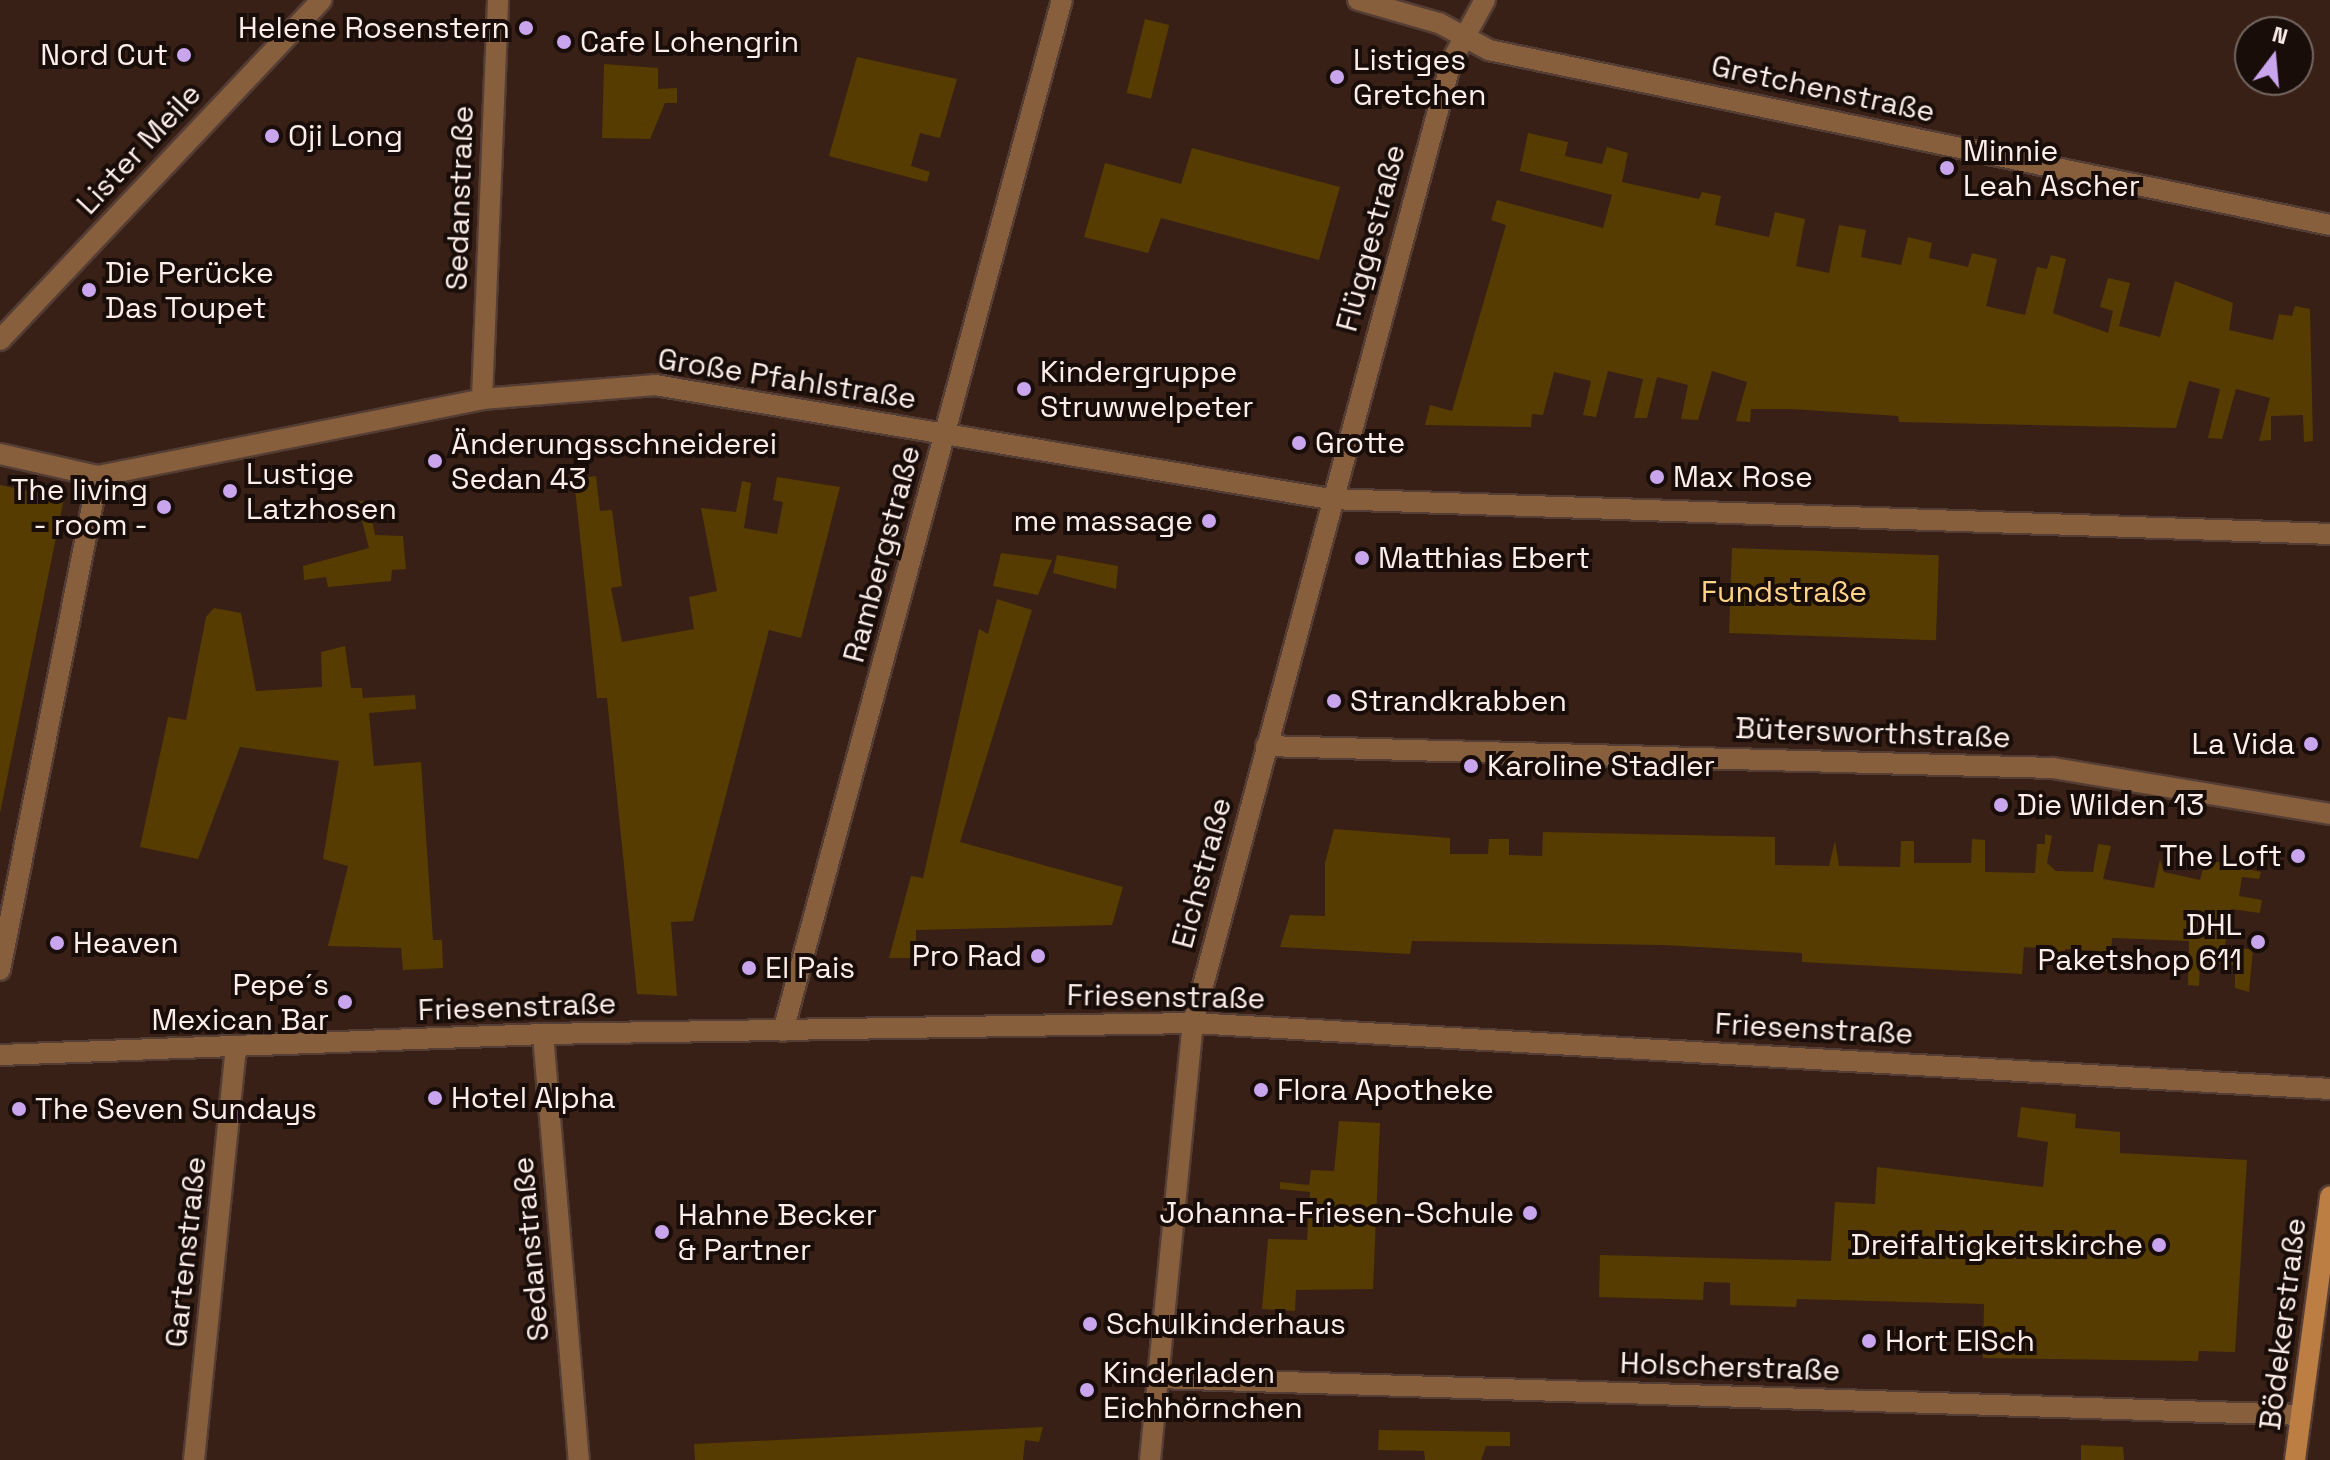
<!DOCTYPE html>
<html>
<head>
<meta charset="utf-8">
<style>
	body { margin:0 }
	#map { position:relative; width:2330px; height:1460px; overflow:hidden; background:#392016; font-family:"Space Grotesk",sans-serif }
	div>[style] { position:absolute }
	.green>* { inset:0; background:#563c01; transform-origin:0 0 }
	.roads { filter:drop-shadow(2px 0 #543d34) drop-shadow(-2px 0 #543d34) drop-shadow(0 2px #543d34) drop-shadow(0 -2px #543d34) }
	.street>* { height:20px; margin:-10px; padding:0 10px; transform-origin:10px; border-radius:10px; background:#875f3d }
	.secondary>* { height:20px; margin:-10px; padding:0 10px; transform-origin:10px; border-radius:10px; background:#bd7e44 }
	.dots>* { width:22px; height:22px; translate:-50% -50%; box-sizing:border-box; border:4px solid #180d08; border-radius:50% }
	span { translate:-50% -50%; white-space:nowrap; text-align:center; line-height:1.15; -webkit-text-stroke:8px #180d08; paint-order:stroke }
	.poi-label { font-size:30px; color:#fdeee9 }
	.right { translate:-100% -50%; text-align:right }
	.left { translate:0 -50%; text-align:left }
	.street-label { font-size:30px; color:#fdeee9 }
	.park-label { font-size:30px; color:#fdd389 }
	.north { position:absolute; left:2234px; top:16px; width:80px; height:80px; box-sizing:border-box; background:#180d08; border:2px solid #746762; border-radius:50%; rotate:16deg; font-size:22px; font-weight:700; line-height:32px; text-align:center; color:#fdeee9 }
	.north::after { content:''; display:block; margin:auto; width:28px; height:36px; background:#c9a5ee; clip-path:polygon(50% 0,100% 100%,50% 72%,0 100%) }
</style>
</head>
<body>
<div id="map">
	<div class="green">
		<i style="left:1145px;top:19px;width:25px;height:76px;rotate:14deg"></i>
		<i style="clip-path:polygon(857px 57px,957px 79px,940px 138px,920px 133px,911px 166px,930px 172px,927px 182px,829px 156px)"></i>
		<i style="clip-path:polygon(604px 64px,658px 68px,658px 89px,677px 88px,677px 103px,665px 103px,650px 139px,602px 138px)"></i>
		<i style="clip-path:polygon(1528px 133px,1568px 142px,1565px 156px,1602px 164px,1607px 147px,1628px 153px,1622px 182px,1699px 199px,1702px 192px,1721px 196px,1715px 225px,1769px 237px,1775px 212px,1805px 219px,1796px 266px,1829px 273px,1839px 225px,1866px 230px,1861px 257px,1901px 265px,1908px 237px,1932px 243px,1929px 258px,1968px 267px,1972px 253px,1997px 259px,1986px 306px,2025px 315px,2037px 267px,2047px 269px,2051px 255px,2066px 259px,2053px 313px,2108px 333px,2113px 311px,2100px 307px,2108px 278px,2130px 283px,2119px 326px,2160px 337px,2175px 281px,2233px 303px,2229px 330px,2273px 340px,2279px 314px,2292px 316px,2295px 306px,2310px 309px,2313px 441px,2304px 442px,2303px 415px,2271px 416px,2271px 440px,2259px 441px,2270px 398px,2236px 389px,2222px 439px,2208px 438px,2220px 389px,2189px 381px,2176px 428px,1899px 422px,1898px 416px,1792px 409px,1751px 409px,1750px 422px,1736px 421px,1747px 382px,1712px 371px,1698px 420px,1681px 419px,1688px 385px,1657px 377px,1647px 418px,1634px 418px,1643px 379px,1608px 371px,1596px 417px,1583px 415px,1591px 381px,1554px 372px,1543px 415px,1532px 414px,1531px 427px,1425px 425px,1430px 405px,1452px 411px,1506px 225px,1491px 220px,1497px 200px,1603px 228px,1612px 195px,1520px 171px)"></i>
		<i style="clip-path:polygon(1192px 148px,1340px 187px,1319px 260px,1161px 218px,1148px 253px,1084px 237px,1105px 163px,1181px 184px)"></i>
		<i style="clip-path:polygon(596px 476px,600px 511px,612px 510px,622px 586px,611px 588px,622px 642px,694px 629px,689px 597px,717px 591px,701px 508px,736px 512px,742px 481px,751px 483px,744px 528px,777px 534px,783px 502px,773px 500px,777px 477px,840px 487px,801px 638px,769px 630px,693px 921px,671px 922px,677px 996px,637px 994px,607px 698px,597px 698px,574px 479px)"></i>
		<i style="clip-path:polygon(0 485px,64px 498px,0 813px)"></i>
		<i style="clip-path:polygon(357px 501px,368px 501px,375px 535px,403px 536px,406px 569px,392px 570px,391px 581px,328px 587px,326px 577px,304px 580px,303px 566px,369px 548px)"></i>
		<i style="left:1732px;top:548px;width:207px;height:85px;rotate:2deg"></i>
		<i style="clip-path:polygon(1001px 553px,1052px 560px,1038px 595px,993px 586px)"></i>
		<i style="clip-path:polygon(1057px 555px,1118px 566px,1116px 589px,1053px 573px)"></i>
		<i style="clip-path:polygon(997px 599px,1032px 610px,960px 842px,1123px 887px,1112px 925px,916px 930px,916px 958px,889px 958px,911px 876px,923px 878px,979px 629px,988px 634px)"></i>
		<i style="clip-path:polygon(214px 608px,241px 613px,256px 691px,322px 687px,321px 652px,345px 646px,351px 688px,362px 688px,363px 698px,415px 695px,416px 709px,369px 713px,374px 766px,421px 762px,433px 940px,442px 940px,443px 968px,403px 970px,401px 948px,328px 946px,348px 866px,323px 859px,339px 761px,240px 747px,198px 859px,140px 847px,168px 717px,186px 720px,206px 617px)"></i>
		<i style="clip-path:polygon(1334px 829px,1450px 838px,1450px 854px,1488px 854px,1489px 839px,1509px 839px,1509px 855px,1542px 856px,1543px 832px,1775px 837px,1775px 865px,1829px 866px,1835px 841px,1839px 866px,1900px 867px,1901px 841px,1914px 841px,1914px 863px,1971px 863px,1972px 839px,1985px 840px,1985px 872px,2035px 873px,2037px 844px,2045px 844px,2045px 834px,2052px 836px,2047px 863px,2056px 871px,2093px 872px,2098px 844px,2105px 845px,2111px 846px,2103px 879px,2154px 888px,2160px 859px,2164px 872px,2200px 880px,2205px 859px,2261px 872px,2259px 879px,2242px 877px,2239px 896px,2262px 900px,2260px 913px,2231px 909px,2225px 945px,2253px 950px,2249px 992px,2235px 988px,2235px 965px,2200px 963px,2199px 986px,2188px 985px,2189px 941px,2112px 938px,2110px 971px,2099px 971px,2099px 951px,2065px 949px,2064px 968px,2054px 968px,2054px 949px,2024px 947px,2022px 974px,1802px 962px,1802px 953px,1664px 945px,1412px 941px,1410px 954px,1280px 947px,1290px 915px,1325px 916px,1325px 863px)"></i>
		<i style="clip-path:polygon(2021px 1107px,2076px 1114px,2075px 1128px,2120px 1132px,2120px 1153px,2247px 1160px,2235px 1352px,2199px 1351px,2198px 1361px,1983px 1358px,1984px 1304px,1797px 1299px,1796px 1307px,1730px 1305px,1730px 1283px,1704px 1282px,1703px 1300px,1599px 1297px,1600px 1255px,1831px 1261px,1835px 1202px,1875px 1204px,1877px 1167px,2043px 1187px,2048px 1142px,2017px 1137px)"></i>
		<i style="clip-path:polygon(1339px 1121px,1380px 1123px,1373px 1289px,1296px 1290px,1295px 1311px,1262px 1309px,1268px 1239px,1307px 1240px,1310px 1192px,1280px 1189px,1280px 1182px,1309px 1185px,1311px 1170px,1334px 1171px)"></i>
		<i style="clip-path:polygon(1043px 1427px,1039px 1442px,1025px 1440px,1023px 1460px,695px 1460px,694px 1444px)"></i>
		<i style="clip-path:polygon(1379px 1430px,1510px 1432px,1510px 1446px,1486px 1446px,1481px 1460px,1425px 1460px,1424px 1451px,1378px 1450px)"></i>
		<i style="clip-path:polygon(2081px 1445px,2123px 1447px,2124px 1460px,2081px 1460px)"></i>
	</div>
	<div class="roads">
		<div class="street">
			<i style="left:1358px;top:0;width:84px;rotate:15.9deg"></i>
			<i style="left:1439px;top:23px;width:57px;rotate:28.4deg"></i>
			<i style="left:1489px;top:50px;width:859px;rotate:11.75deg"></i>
			<i style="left:0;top:340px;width:468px;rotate:-46.6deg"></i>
			<i style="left:482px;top:399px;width:399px;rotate:-87.7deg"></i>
			<i style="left:0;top:454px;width:100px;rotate:12.7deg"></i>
			<i style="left:98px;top:476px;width:392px;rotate:-11.3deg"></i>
			<i style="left:482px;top:399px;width:174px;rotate:-4.6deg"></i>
			<i style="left:655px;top:385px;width:685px;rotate:9.59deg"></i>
			<i style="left:1330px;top:499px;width:1001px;rotate:2deg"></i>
			<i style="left:1266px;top:746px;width:787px;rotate:1.6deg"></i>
			<i style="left:2053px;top:768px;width:281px;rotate:9.4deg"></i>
			<i style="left:0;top:970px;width:504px;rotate:-78.78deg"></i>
			<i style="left:783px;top:1031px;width:1068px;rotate:-74.86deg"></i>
			<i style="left:543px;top:1034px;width:428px;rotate:85.2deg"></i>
			<i style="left:0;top:1055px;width:543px;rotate:-2.21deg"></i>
			<i style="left:543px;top:1034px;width:650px;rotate:-0.97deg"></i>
			<i style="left:1193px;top:1023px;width:1139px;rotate:3.32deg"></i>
			<i style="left:1158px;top:1378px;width:1144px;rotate:1.85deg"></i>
			<i style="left:194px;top:1460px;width:413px;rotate:-84.2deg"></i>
			<i style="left:1150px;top:1460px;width:439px;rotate:-84.4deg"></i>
			<i style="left:1193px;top:1023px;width:995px;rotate:-74.97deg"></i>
			<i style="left:1451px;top:62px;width:71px;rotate:-61.3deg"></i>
		</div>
		<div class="secondary">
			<i style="left:2295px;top:1460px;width:266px;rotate:-82.4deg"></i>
		</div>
	</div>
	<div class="dots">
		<i style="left:526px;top:28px;background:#c9a5ee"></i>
		<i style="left:564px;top:42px;background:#c9a5ee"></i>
		<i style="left:184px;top:55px;background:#c9a5ee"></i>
		<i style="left:1337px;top:77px;background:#c9a5ee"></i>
		<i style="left:272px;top:136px;background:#c9a5ee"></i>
		<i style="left:1947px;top:168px;background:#c9a5ee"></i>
		<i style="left:89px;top:290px;background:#c9a5ee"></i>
		<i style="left:1024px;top:389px;background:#c9a5ee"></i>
		<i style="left:1299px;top:443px;background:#c9a5ee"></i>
		<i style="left:435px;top:461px;background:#c9a5ee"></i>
		<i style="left:1657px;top:477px;background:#c9a5ee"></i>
		<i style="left:230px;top:491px;background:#c9a5ee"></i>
		<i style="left:164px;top:507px;background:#c9a5ee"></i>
		<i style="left:1209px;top:521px;background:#c9a5ee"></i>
		<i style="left:1362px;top:558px;background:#c9a5ee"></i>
		<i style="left:1334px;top:701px;background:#c9a5ee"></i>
		<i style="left:2311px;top:744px;background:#c9a5ee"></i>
		<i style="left:1471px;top:766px;background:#c9a5ee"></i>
		<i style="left:2001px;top:805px;background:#c9a5ee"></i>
		<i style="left:2298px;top:856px;background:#c9a5ee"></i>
		<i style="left:2258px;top:942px;background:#c9a5ee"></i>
		<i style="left:57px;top:943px;background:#c9a5ee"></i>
		<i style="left:1038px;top:956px;background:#c9a5ee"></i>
		<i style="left:749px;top:968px;background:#c9a5ee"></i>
		<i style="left:345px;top:1002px;background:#c9a5ee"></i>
		<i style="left:1261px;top:1090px;background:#c9a5ee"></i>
		<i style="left:435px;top:1098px;background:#c9a5ee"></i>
		<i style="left:19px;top:1109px;background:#c9a5ee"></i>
		<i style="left:1530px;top:1213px;background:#c9a5ee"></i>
		<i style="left:662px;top:1232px;background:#c9a5ee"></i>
		<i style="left:2159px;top:1245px;background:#c9a5ee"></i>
		<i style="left:1090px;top:1324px;background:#c9a5ee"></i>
		<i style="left:1869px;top:1341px;background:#c9a5ee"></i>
		<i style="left:1087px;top:1390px;background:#c9a5ee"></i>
	</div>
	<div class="poi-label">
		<span class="right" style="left:510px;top:28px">Helene Rosenstern</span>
		<span class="left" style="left:580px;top:42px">Cafe Lohengrin</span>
		<span class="right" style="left:168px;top:55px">Nord Cut</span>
		<span class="left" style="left:1353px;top:77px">Listiges<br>Gretchen</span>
		<span class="left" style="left:288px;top:136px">Oji Long</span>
		<span class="left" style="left:1963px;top:168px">Minnie<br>Leah Ascher</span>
		<span class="left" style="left:105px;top:290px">Die Perücke<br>Das Toupet</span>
		<span class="left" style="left:1040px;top:389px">Kindergruppe<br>Struwwelpeter</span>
		<span class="left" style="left:1315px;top:443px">Grotte</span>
		<span class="left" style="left:451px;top:461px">Änderungsschneiderei<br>Sedan 43</span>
		<span class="left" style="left:246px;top:491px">Lustige<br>Latzhosen</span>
		<span class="left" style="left:1673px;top:477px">Max Rose</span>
		<span class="right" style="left:148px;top:507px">The living<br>- room -</span>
		<span class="right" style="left:1193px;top:521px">me massage</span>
		<span class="left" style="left:1378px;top:558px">Matthias Ebert</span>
		<span class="left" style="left:1350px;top:701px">Strandkrabben</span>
		<span class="right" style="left:2295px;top:744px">La Vida</span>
		<span class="left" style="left:1487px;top:766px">Karoline Stadler</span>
		<span class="left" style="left:2017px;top:805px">Die Wilden 13</span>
		<span class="right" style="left:2282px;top:856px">The Loft</span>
		<span class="right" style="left:2242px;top:942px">DHL<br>Paketshop 611</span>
		<span class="left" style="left:73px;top:943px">Heaven</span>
		<span class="right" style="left:1022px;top:956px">Pro Rad</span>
		<span class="left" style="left:765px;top:968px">El Pais</span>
		<span class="right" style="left:329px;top:1002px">Pepe´s<br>Mexican Bar</span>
		<span class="left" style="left:1277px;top:1090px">Flora Apotheke</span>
		<span class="left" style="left:451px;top:1098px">Hotel Alpha</span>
		<span class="left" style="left:35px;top:1109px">The Seven Sundays</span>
		<span class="right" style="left:1514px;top:1213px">Johanna-Friesen-Schule</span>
		<span class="left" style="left:678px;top:1232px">Hahne Becker<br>&amp; Partner</span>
		<span class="right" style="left:2143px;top:1245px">Dreifaltigkeitskirche</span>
		<span class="left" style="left:1106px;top:1324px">Schulkinderhaus</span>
		<span class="left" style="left:1885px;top:1341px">Hort ElSch</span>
		<span class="left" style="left:1103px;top:1390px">Kinderladen<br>Eichhörnchen</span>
	</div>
	<div class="street-label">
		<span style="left:1823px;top:89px;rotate:12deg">Gretchenstraße</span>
		<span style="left:139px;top:149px;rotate:-47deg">Lister Meile</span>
		<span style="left:460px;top:198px;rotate:-88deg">Sedanstraße</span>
		<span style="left:1371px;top:238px;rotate:-75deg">Flüggestraße</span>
		<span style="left:787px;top:379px;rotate:9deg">Große Pfahlstraße</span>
		<span style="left:882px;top:554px;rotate:-75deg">Rambergstraße</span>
		<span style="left:1873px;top:733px;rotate:2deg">Bütersworthstraße</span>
		<span style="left:1202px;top:873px;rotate:-75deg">Eichstraße</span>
		<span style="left:1166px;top:997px;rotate:1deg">Friesenstraße</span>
		<span style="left:517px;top:1007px;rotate:-2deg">Friesenstraße</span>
		<span style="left:1814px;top:1029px;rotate:3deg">Friesenstraße</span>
		<span style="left:531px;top:1249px;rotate:-95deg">Sedanstraße</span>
		<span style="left:186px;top:1252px;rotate:-84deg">Gartenstraße</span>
		<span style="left:2283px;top:1324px;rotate:-83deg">Bödekerstraße</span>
		<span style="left:1730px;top:1367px;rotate:2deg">Holscherstraße</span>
	</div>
	<div class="park-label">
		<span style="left:1784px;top:592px">Fundstraße</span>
	</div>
	<div class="north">N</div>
</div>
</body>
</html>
